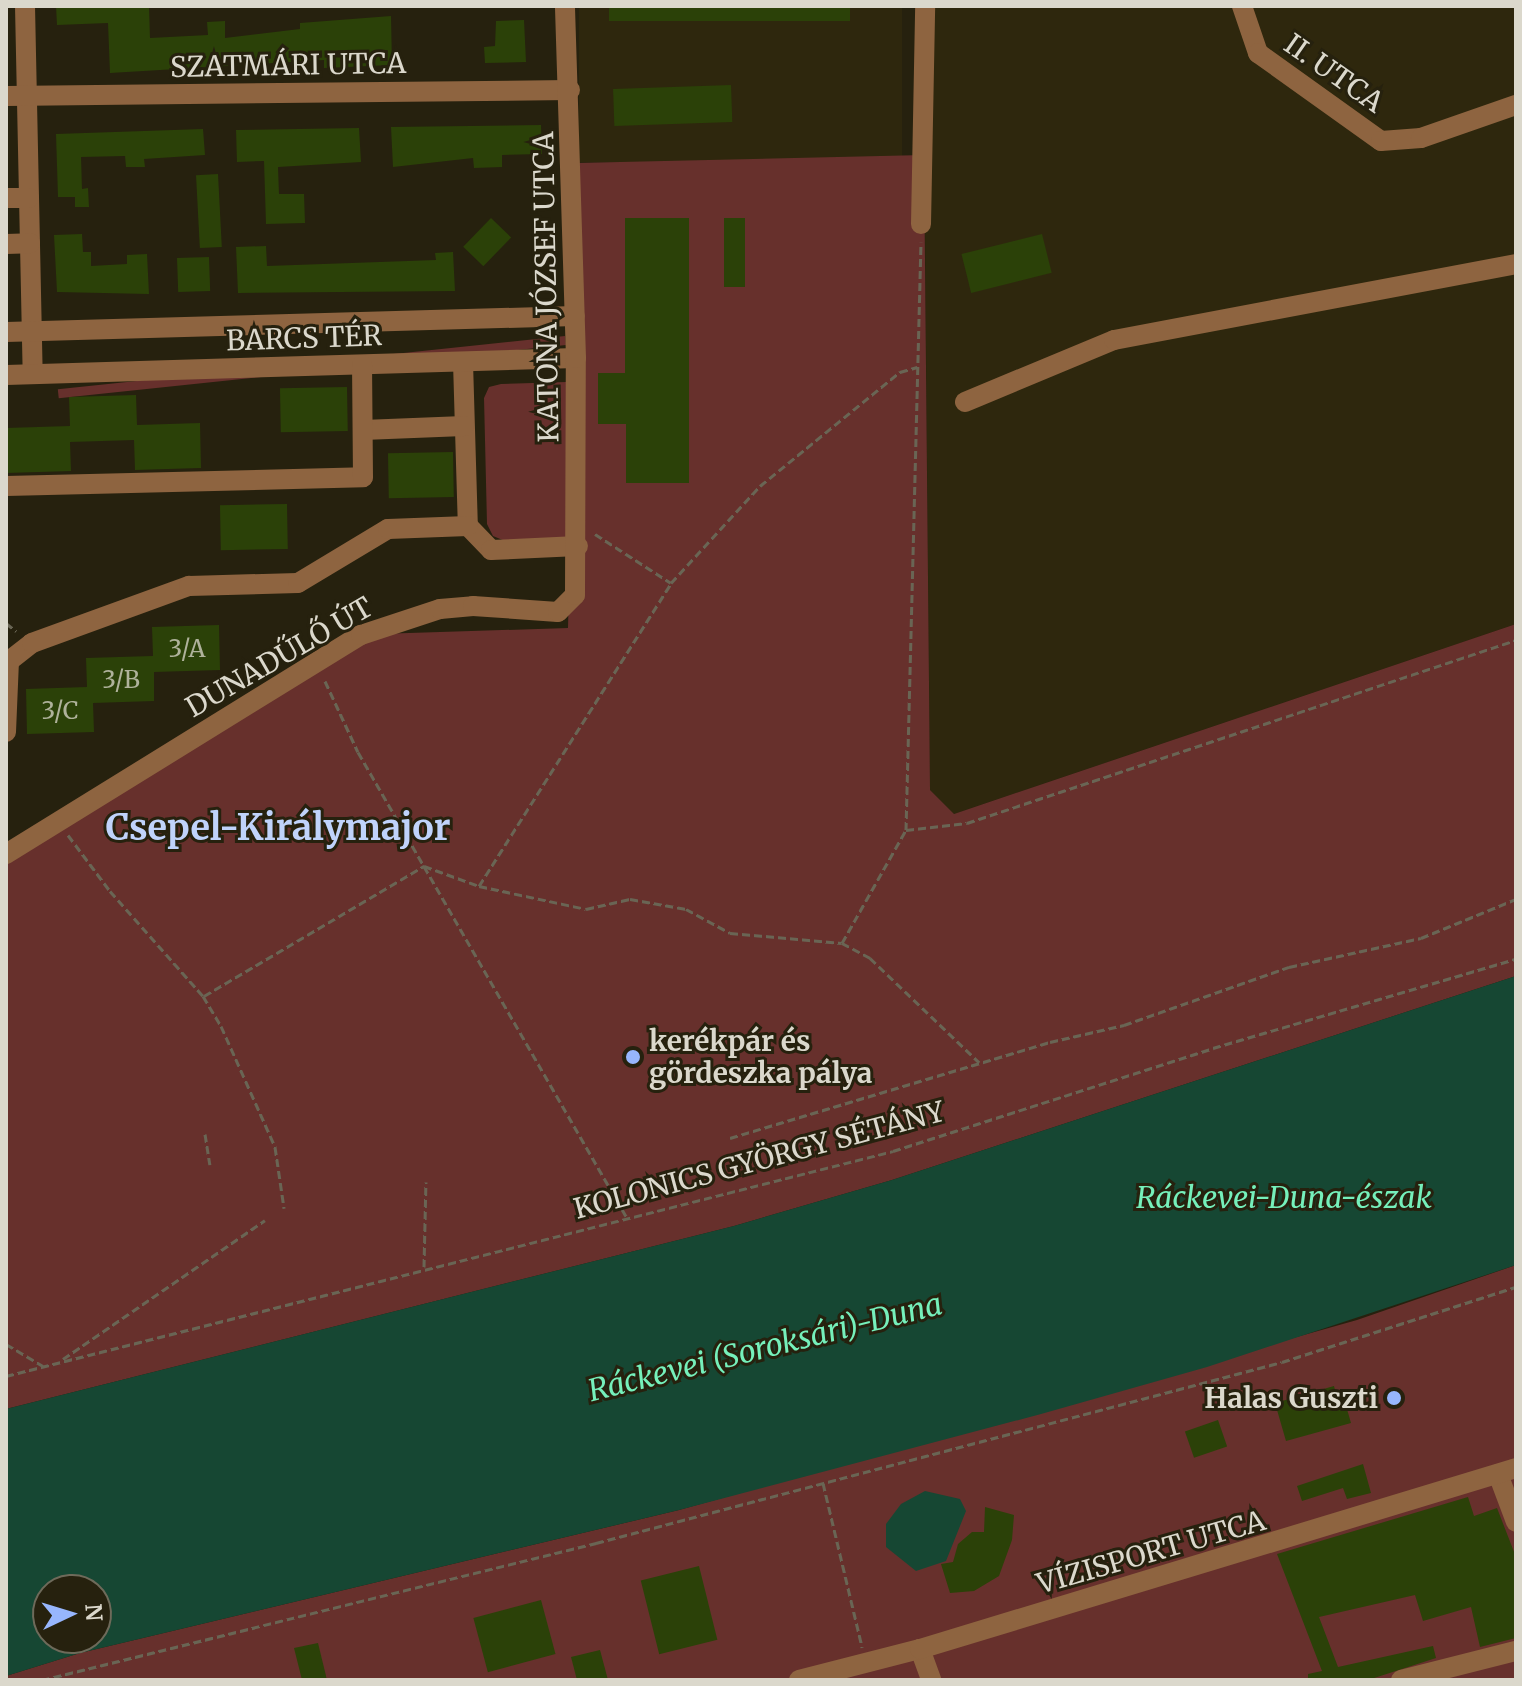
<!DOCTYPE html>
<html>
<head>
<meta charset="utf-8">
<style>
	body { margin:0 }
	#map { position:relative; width:1522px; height:1686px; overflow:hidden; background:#26210e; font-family:Merriweather,serif }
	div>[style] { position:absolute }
	.built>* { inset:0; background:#2e270d; transform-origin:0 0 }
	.green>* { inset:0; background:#67302c; transform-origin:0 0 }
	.water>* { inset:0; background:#164733 }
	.building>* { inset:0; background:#2b4108; transform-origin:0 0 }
	.path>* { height:3px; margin-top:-1.5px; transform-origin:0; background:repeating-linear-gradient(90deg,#696554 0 8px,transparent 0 12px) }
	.minor>* { height:20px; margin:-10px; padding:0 10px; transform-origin:10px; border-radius:10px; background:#8e6440 }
	.dots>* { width:22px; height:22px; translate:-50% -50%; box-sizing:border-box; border:4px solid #26210e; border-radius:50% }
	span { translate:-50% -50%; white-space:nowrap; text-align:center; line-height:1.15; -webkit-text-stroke:6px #26210e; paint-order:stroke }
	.number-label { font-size:24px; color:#afb29b }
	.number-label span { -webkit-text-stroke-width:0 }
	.street-label { font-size:28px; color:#dbd8cc }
	.poi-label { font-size:28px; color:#dbd8cc; font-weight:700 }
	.left { translate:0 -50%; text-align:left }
	.right { translate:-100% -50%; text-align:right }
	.water-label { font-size:30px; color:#75f0bb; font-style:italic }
	.district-label { font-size:36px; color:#c0d3fb; font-weight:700 }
	.frame { position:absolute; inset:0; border:8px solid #dbd8cc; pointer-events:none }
	.north { position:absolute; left:32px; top:1574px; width:80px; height:80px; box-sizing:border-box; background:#26210e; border:2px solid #6e6a5a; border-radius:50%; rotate:86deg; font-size:22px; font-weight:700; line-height:32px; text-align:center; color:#dbd8cc }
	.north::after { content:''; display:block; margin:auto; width:28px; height:36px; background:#97b6fd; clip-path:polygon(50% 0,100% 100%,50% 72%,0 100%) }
</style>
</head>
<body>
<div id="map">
	<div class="built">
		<i style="left:579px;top:6px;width:323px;height:156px"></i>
		<i style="clip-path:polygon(923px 6px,1516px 6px,1516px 624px,954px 814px,930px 790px)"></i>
	</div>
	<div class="green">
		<i style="clip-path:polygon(924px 155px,930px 790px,954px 814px,1516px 624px,1516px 976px,892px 1180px,734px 1226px,6px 1409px,6px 846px,347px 635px,568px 628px,570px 540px,505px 541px,493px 536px,487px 524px,484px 398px,489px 387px,501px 384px,566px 382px,569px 527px,576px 163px)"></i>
		<i style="left:565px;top:336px;width:9px;height:510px;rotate:84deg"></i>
		<i style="clip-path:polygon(1516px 1265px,1516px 1680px,6px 1680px,6px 1676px,80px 1653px,679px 1510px,1357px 1320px)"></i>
	</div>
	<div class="water">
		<i style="clip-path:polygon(evenodd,1516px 976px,1516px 1265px,1207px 1367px,1041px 1414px,679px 1510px,80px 1653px,6px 1676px,6px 1409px,734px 1226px,892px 1180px,1516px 976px,48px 1590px,96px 1590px,96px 1638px,48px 1638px,48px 1590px)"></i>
		<i style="clip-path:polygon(925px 1491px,960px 1499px,966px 1511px,946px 1561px,916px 1571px,886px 1547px,886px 1524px,901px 1504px)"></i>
	</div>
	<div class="building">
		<i style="clip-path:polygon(56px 6px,149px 6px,150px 38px,208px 35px,207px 22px,225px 21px,225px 38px,300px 29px,300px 23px,391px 16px,392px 65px,324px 68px,324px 60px,110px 73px,108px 23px,57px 25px)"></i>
		<i style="left:609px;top:6px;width:241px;height:15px"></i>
		<i style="clip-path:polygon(524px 20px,526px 62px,485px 63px,484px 47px,495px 46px,496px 21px)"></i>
		<i style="left:731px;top:85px;width:37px;height:118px;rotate:88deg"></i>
		<i style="clip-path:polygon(541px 125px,542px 154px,502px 155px,502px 167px,474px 168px,473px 158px,393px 167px,391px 127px)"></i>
		<i style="clip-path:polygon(359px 128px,361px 162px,278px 167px,279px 194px,304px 194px,305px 223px,266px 224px,264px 161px,237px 162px,236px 130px)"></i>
		<i style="clip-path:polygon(203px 129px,205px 155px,144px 159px,145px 167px,126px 167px,125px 156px,81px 157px,82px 189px,88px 188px,89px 207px,75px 207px,75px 197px,58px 197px,56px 134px)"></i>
		<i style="left:218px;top:174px;width:73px;height:22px;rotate:87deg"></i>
		<i style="left:491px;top:218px;width:28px;height:40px;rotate:44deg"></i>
		<i style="clip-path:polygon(625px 218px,689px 218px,689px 483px,626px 483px,626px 424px,598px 424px,598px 373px,625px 373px)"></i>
		<i style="left:724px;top:218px;width:21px;height:69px"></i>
		<i style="clip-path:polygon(82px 234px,83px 252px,91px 252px,91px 266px,127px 264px,127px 255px,147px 254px,149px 294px,57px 292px,54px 235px)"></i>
		<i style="left:1042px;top:234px;width:40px;height:83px;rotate:76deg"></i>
		<i style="clip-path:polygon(266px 246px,267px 266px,436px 260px,435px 253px,453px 252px,455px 291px,238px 293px,236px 247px)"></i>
		<i style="left:209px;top:257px;width:34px;height:32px;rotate:88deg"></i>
		<i style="left:347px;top:387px;width:44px;height:67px;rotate:89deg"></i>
		<i style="clip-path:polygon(136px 395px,137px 425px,200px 423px,201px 468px,135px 470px,134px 440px,70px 442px,71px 471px,6px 473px,6px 428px,70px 426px,69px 397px)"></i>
		<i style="left:453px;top:452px;width:45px;height:65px;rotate:89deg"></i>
		<i style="left:287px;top:504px;width:45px;height:67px;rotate:89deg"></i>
		<i style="clip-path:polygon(219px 625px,220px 670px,154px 672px,154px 701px,93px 703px,94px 732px,27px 734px,26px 689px,87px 687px,86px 658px,153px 656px,152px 627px)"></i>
		<i style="clip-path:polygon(1334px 1386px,1336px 1394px,1342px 1392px,1351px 1423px,1286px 1441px,1275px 1403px)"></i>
		<i style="left:1218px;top:1420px;width:28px;height:35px;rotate:71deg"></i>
		<i style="clip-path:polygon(1363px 1464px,1371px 1493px,1347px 1499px,1343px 1488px,1302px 1501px,1297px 1486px)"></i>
		<i style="clip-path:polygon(1468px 1497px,1474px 1516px,1497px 1508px,1516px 1557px,1516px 1638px,1480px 1647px,1471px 1607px,1423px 1621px,1415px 1595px,1319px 1617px,1338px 1667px,1433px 1646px,1436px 1658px,1368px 1680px,1308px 1680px,1308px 1674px,1322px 1671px,1277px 1554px)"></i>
		<i style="clip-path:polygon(985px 1507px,1014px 1515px,1012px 1540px,999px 1576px,974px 1591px,950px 1593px,941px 1564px,953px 1562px,958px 1544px,972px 1532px,984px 1532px)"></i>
		<i style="left:699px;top:1566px;width:76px;height:60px;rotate:76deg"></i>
		<i style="left:541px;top:1600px;width:56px;height:70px;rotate:75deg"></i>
		<i style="clip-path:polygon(318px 1643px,327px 1680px,302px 1680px,294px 1648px)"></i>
		<i style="clip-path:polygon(600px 1650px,608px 1680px,577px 1680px,571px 1657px)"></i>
	</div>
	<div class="path">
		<i style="left:595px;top:534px;width:90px;rotate:32.8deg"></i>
		<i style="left:6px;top:623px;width:13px;rotate:39deg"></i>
		<i style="left:325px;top:681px;width:78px;rotate:65.1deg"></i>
		<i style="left:358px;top:752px;width:536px;rotate:59.99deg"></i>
		<i style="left:906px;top:830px;width:588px;rotate:-88.54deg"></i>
		<i style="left:68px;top:835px;width:70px;rotate:53.1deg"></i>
		<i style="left:110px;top:891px;width:140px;rotate:48.5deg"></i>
		<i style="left:203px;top:996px;width:35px;rotate:59deg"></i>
		<i style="left:221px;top:1026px;width:133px;rotate:65.9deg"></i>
		<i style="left:275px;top:1147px;width:62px;rotate:81.6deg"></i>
		<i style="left:424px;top:866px;width:59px;rotate:20deg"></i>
		<i style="left:479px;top:886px;width:109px;rotate:12.1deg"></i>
		<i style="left:586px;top:909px;width:45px;rotate:-12.8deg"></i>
		<i style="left:630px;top:899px;width:57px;rotate:10.1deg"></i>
		<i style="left:686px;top:909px;width:50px;rotate:28.6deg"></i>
		<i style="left:730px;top:933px;width:112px;rotate:5.1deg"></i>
		<i style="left:842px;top:943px;width:32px;rotate:28deg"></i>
		<i style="left:870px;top:958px;width:151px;rotate:43.7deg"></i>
		<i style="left:479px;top:886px;width:359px;rotate:-57.6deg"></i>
		<i style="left:671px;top:583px;width:132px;rotate:-47.5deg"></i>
		<i style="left:760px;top:486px;width:181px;rotate:-39.2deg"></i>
		<i style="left:900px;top:372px;width:18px;rotate:-16deg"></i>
		<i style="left:842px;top:943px;width:130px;rotate:-60.5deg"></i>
		<i style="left:906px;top:830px;width:61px;rotate:-6.5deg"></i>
		<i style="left:967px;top:823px;width:579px;rotate:-18.43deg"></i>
		<i style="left:204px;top:996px;width:256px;rotate:-30.6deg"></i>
		<i style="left:205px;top:1134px;width:31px;rotate:81deg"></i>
		<i style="left:730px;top:1138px;width:334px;rotate:-16.7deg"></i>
		<i style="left:1050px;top:1042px;width:76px;rotate:-12.9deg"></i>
		<i style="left:1124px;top:1025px;width:175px;rotate:-19.4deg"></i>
		<i style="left:1289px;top:967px;width:135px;rotate:-12.4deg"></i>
		<i style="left:1421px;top:938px;width:103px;rotate:-22.3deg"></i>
		<i style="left:424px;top:1267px;width:85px;rotate:-88.7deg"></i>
		<i style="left:6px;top:1344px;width:43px;rotate:30.7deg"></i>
		<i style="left:63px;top:1359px;width:245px;rotate:-34.5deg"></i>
		<i style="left:6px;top:1376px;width:915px;rotate:-14.23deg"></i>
		<i style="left:893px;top:1151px;width:336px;rotate:-17.8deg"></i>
		<i style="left:1213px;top:1048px;width:316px;rotate:-16.4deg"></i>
		<i style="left:823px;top:1483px;width:169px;rotate:76.6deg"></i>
		<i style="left:42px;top:1680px;width:571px;rotate:-13.89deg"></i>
		<i style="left:596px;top:1543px;width:709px;rotate:-14.78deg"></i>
		<i style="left:1282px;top:1362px;width:246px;rotate:-17.8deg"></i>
	</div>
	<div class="minor">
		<i style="left:25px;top:6px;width:368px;rotate:88.8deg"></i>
		<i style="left:1242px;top:6px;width:50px;rotate:71.2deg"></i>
		<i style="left:1258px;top:53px;width:151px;rotate:35.6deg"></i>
		<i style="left:1381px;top:141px;width:40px;rotate:-4.3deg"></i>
		<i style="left:1421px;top:138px;width:101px;rotate:-19.2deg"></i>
		<i style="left:6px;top:96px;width:564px;rotate:-0.61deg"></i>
		<i style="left:6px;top:198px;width:23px"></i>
		<i style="left:921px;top:224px;width:218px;rotate:-88.9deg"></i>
		<i style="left:6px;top:244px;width:24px;rotate:-2deg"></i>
		<i style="left:6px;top:332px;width:569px;rotate:-1.61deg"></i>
		<i style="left:463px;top:362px;width:164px;rotate:88.3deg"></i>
		<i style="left:468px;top:526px;width:33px;rotate:46deg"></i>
		<i style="left:491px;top:550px;width:87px;rotate:-2.6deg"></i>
		<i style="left:6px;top:375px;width:570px;rotate:-1.71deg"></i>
		<i style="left:965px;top:402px;width:161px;rotate:-22.6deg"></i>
		<i style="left:1114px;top:340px;width:409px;rotate:-10.7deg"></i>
		<i style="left:363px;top:430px;width:101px;rotate:-2.3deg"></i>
		<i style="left:6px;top:486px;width:357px;rotate:-1.4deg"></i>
		<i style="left:363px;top:477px;width:112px;rotate:-90.5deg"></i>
		<i style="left:6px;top:732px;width:71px;rotate:-87.6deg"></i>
		<i style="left:9px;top:661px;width:29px;rotate:-38deg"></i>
		<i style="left:32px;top:643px;width:167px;rotate:-20deg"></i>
		<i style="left:189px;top:586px;width:109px;rotate:-1.6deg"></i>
		<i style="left:298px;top:583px;width:105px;rotate:-31deg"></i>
		<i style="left:388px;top:529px;width:80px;rotate:-2.1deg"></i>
		<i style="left:6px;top:854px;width:417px;rotate:-31.7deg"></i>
		<i style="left:361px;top:635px;width:83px;rotate:-18.2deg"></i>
		<i style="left:440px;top:609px;width:33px;rotate:-5deg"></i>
		<i style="left:473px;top:606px;width:85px;rotate:4deg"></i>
		<i style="left:558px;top:612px;width:24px;rotate:-45deg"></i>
		<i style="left:575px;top:595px;width:237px;rotate:-89.8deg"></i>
		<i style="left:576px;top:358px;width:352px;rotate:-91.8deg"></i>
		<i style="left:1498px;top:1474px;width:51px;rotate:69.4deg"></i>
		<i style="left:920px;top:1649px;width:33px;rotate:70deg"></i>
		<i style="left:799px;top:1680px;width:125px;rotate:-14.4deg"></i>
		<i style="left:920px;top:1649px;width:623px;rotate:-16.89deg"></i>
		<i style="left:1401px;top:1680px;width:119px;rotate:-14.2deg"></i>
	</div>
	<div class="dots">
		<i style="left:633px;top:1057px;background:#97b6fd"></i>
		<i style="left:1394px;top:1398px;background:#97b6fd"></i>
	</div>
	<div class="number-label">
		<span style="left:187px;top:649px">3/A</span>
		<span style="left:121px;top:680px">3/B</span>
		<span style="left:60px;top:711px">3/C</span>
	</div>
	<div class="street-label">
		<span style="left:288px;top:65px;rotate:-1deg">SZATMÁRI UTCA</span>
		<span style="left:1334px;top:73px;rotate:35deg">II. UTCA</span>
		<span style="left:546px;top:287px;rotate:-91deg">KATONA JÓZSEF UTCA</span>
		<span style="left:304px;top:338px;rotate:-2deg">BARCS TÉR</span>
		<span style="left:279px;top:657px;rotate:-30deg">DUNADŰLŐ ÚT</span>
		<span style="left:759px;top:1160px;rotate:-15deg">KOLONICS GYÖRGY SÉTÁNY</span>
		<span style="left:1151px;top:1552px;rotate:-16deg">VÍZISPORT UTCA</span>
	</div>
	<div class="poi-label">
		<span class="left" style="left:649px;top:1057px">kerékpár és<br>gördeszka pálya</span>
		<span class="right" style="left:1378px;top:1398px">Halas Guszti</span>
	</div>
	<div class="water-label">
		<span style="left:1284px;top:1197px">Ráckevei-Duna-észak</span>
		<span style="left:765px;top:1347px;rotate:-14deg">Ráckevei (Soroksári)-Duna</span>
	</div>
	<div class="district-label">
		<span style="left:278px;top:828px">Csepel-Királymajor</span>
	</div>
	<div class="frame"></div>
	<div class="north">N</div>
</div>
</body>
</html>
